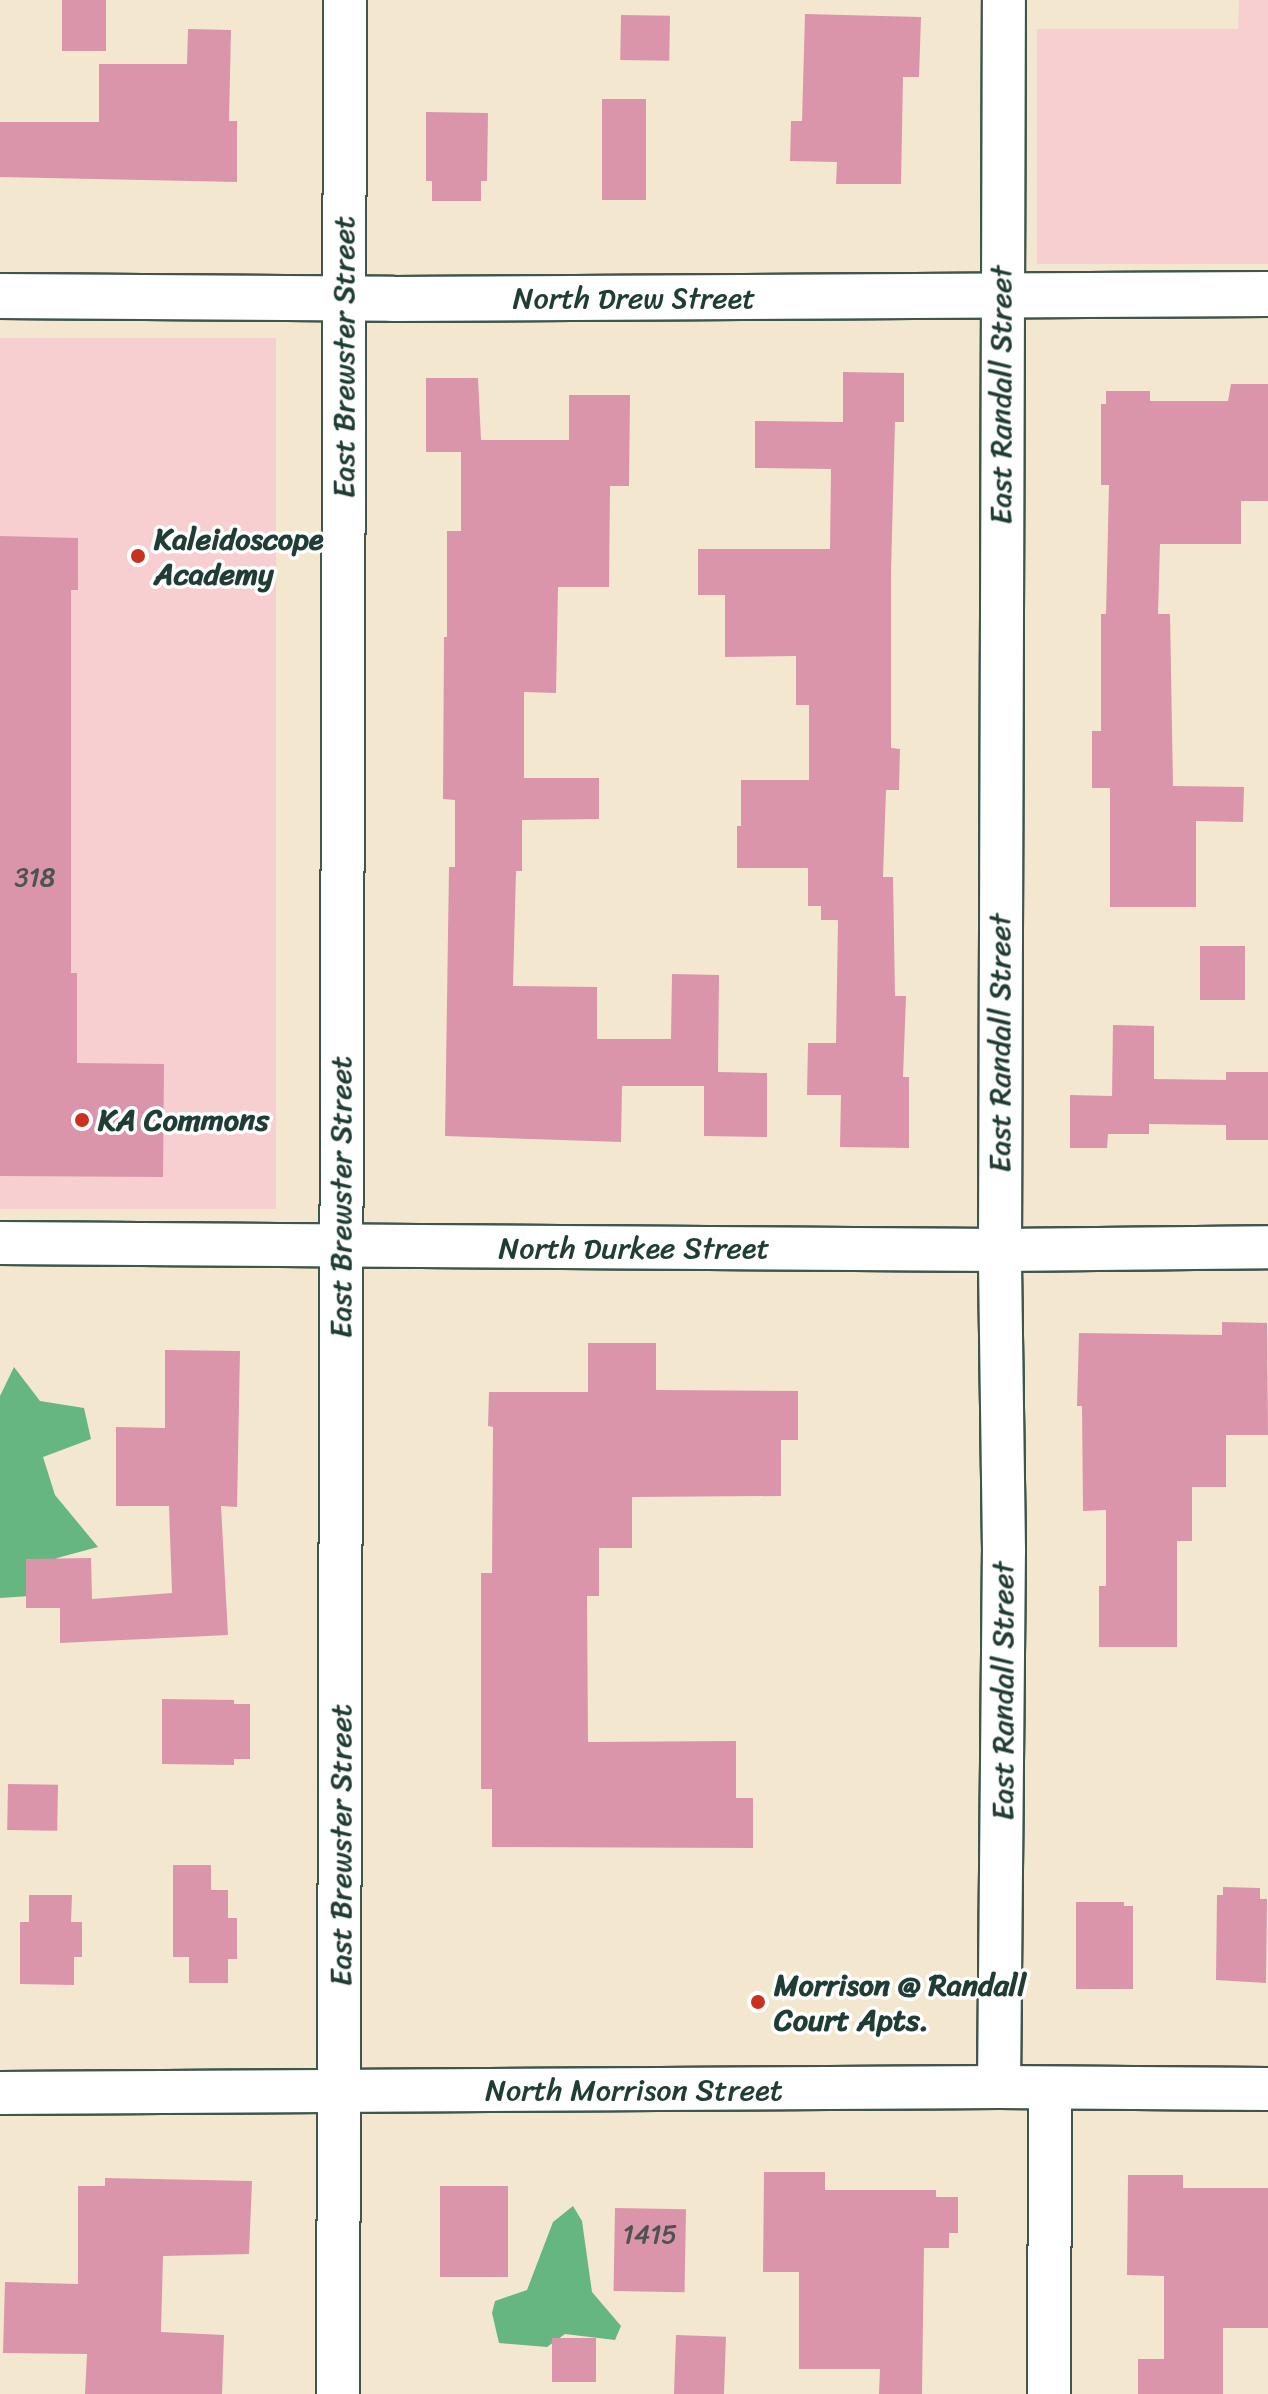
<!DOCTYPE html>
<html>
<head>
<meta charset="utf-8">
<style>
	body { margin:0 }
	#map { position:relative; width:1268px; height:2394px; overflow:hidden; background:#f4e7d0; font-family:Sriracha,sans-serif }
	div>[style] { position:absolute }
	.built>* { inset:0; background:#f7cfd1; transform-origin:0 0 }
	.forest>* { inset:0; background:#66b681 }
	.building>* { inset:0; background:#da95ab; transform-origin:0 0 }
	.roads { filter:drop-shadow(2px 0 #3f564b) drop-shadow(-2px 0 #3f564b) drop-shadow(0 2px #3f564b) drop-shadow(0 -2px #3f564b) }
	.street>* { height:42px; margin:-21px; padding:0 21px; transform-origin:21px; border-radius:21px; background:#fff }
	.secondary>* { height:44px; margin:-22px; padding:0 22px; transform-origin:22px; border-radius:22px; background:#fff }
	.dots>* { width:22px; height:22px; translate:-50% -50%; box-sizing:border-box; border:4px solid #fff; border-radius:50% }
	span { translate:-50% -50%; white-space:nowrap; text-align:center; line-height:1.15; -webkit-text-stroke:7px #fff; paint-order:stroke }
	.number-label { font-size:26px; color:#4e5352 }
	.number-label span { -webkit-text-stroke-width:0 }
	.street-label { font-size:30px; color:#1f3d34 }
	.poi-label { font-size:30px; color:#1f3d34; font-weight:700 }
	.left { translate:0 -50%; text-align:left }
</style>
</head>
<body>
<div id="map">
	<div class="built">
		<i style="clip-path:polygon(1239px 0,1268px 0,1268px 264px,1037px 264px,1037px 29px,1238px 29px)"></i>
		<i style="left:0;top:338px;width:276px;height:871px"></i>
	</div>
	<div class="forest">
		<i style="clip-path:polygon(14px 1367px,40px 1401px,84px 1408px,91px 1439px,43px 1457px,55px 1495px,98px 1547px,57px 1558px,30px 1596px,0 1598px,0 1396px)"></i>
		<i style="clip-path:polygon(573px 2206px,582px 2221px,592px 2292px,621px 2326px,615px 2340px,565px 2334px,547px 2347px,499px 2343px,492px 2313px,495px 2301px,527px 2290px,553px 2222px)"></i>
	</div>
	<div class="building">
		<i style="left:62px;top:0;width:44px;height:51px"></i>
		<i style="clip-path:polygon(805px 14px,921px 17px,919px 77px,903px 77px,901px 184px,836px 184px,837px 162px,790px 161px,791px 121px,802px 121px)"></i>
		<i style="left:621px;top:15px;width:49px;height:45px;rotate:1deg"></i>
		<i style="clip-path:polygon(188px 29px,231px 30px,229px 121px,237px 121px,237px 182px,0 177px,0 122px,99px 122px,99px 64px,187px 64px)"></i>
		<i style="left:602px;top:99px;width:44px;height:101px"></i>
		<i style="clip-path:polygon(426px 112px,488px 113px,487px 181px,481px 181px,481px 201px,432px 201px,432px 181px,426px 181px)"></i>
		<i style="clip-path:polygon(843px 372px,904px 373px,904px 422px,895px 422px,891px 572px,891px 748px,900px 749px,899px 790px,886px 790px,883px 877px,893px 877px,895px 996px,906px 996px,903px 1077px,909px 1077px,909px 1148px,840px 1147px,841px 1095px,807px 1095px,808px 1043px,836px 1043px,838px 920px,821px 920px,821px 906px,808px 906px,808px 868px,737px 868px,737px 826px,741px 826px,741px 780px,809px 780px,809px 705px,796px 705px,796px 656px,725px 657px,725px 595px,698px 595px,698px 549px,830px 549px,831px 469px,755px 468px,755px 421px,843px 422px)"></i>
		<i style="clip-path:polygon(426px 378px,478px 378px,481px 440px,569px 440px,569px 395px,630px 395px,629px 486px,610px 486px,609px 587px,558px 587px,556px 693px,524px 692px,524px 778px,599px 778px,599px 819px,522px 820px,522px 871px,516px 871px,513px 986px,597px 987px,597px 1039px,671px 1039px,672px 974px,719px 975px,718px 1072px,767px 1073px,767px 1137px,704px 1136px,704px 1086px,622px 1086px,621px 1142px,445px 1136px,449px 867px,455px 867px,455px 800px,443px 799px,444px 637px,447px 637px,447px 531px,461px 531px,461px 452px,426px 452px)"></i>
		<i style="clip-path:polygon(1231px 384px,1268px 384px,1268px 501px,1241px 501px,1241px 544px,1160px 544px,1158px 614px,1170px 614px,1173px 786px,1244px 787px,1243px 822px,1196px 821px,1196px 907px,1110px 907px,1110px 788px,1092px 788px,1092px 731px,1101px 731px,1101px 614px,1106px 614px,1109px 485px,1101px 485px,1101px 404px,1106px 404px,1106px 391px,1150px 391px,1150px 401px,1228px 401px)"></i>
		<i style="clip-path:polygon(0 536px,78px 538px,78px 590px,71px 590px,71px 973px,77px 973px,77px 1063px,164px 1064px,163px 1177px,0 1176px)"></i>
		<i style="left:1200px;top:946px;width:45px;height:54px"></i>
		<i style="clip-path:polygon(1113px 1025px,1154px 1026px,1154px 1079px,1226px 1080px,1226px 1072px,1268px 1072px,1268px 1140px,1226px 1140px,1226px 1125px,1149px 1124px,1149px 1134px,1108px 1134px,1107px 1148px,1070px 1148px,1070px 1095px,1112px 1096px)"></i>
		<i style="clip-path:polygon(1222px 1322px,1267px 1323px,1268px 1435px,1226px 1435px,1226px 1487px,1192px 1487px,1192px 1541px,1177px 1541px,1177px 1647px,1099px 1647px,1099px 1586px,1106px 1586px,1106px 1510px,1083px 1511px,1082px 1406px,1077px 1406px,1079px 1333px,1222px 1335px)"></i>
		<i style="clip-path:polygon(588px 1343px,656px 1343px,656px 1390px,798px 1391px,798px 1440px,781px 1440px,781px 1496px,632px 1497px,632px 1548px,599px 1548px,599px 1596px,587px 1596px,588px 1742px,736px 1741px,736px 1798px,753px 1798px,753px 1848px,492px 1847px,492px 1789px,481px 1789px,481px 1573px,492px 1573px,493px 1427px,488px 1426px,489px 1392px,588px 1392px)"></i>
		<i style="clip-path:polygon(165px 1350px,240px 1351px,237px 1507px,221px 1506px,228px 1635px,60px 1643px,60px 1608px,26px 1608px,26px 1559px,91px 1558px,92px 1599px,172px 1593px,169px 1506px,116px 1506px,116px 1427px,165px 1428px)"></i>
		<i style="clip-path:polygon(162px 1699px,234px 1700px,234px 1704px,250px 1704px,250px 1759px,234px 1759px,234px 1765px,162px 1764px)"></i>
		<i style="left:8px;top:1784px;width:50px;height:46px;rotate:1deg"></i>
		<i style="clip-path:polygon(173px 1865px,211px 1865px,211px 1890px,228px 1890px,228px 1918px,237px 1918px,237px 1959px,228px 1959px,228px 1983px,189px 1983px,189px 1957px,173px 1957px)"></i>
		<i style="clip-path:polygon(1223px 1887px,1260px 1888px,1260px 1899px,1267px 1899px,1266px 1983px,1216px 1980px,1217px 1895px,1223px 1895px)"></i>
		<i style="clip-path:polygon(29px 1895px,72px 1895px,71px 1922px,82px 1922px,82px 1957px,74px 1957px,74px 1985px,20px 1984px,20px 1922px,29px 1922px)"></i>
		<i style="clip-path:polygon(1076px 1902px,1124px 1902px,1124px 1906px,1133px 1906px,1133px 1989px,1076px 1989px)"></i>
		<i style="clip-path:polygon(764px 2172px,825px 2172px,825px 2190px,936px 2190px,936px 2197px,958px 2197px,958px 2233px,949px 2233px,949px 2248px,924px 2248px,922px 2394px,879px 2394px,880px 2369px,799px 2369px,799px 2272px,763px 2272px)"></i>
		<i style="clip-path:polygon(1128px 2175px,1183px 2175px,1183px 2188px,1268px 2188px,1268px 2328px,1223px 2328px,1223px 2394px,1138px 2394px,1138px 2359px,1164px 2359px,1164px 2276px,1127px 2275px)"></i>
		<i style="clip-path:polygon(105px 2178px,252px 2181px,249px 2254px,163px 2256px,161px 2332px,224px 2335px,222px 2394px,85px 2394px,87px 2354px,3px 2353px,5px 2282px,78px 2284px,78px 2186px,105px 2186px)"></i>
		<i style="left:440px;top:2186px;width:68px;height:91px"></i>
		<i style="left:615px;top:2208px;width:71px;height:83px;rotate:1deg"></i>
		<i style="left:676px;top:2335px;width:50px;height:59px;rotate:2deg"></i>
		<i style="left:552px;top:2338px;width:44px;height:44px"></i>
	</div>
	<div class="roads">
		<div class="street">
			<i style="left:0;top:1243px;width:1000px;rotate:0.4deg"></i>
			<i style="left:1000px;top:1250px;width:268px;rotate:-0.6deg"></i>
			<i style="left:999px;top:2087px;width:537px;rotate:-89.47deg"></i>
			<i style="left:1004px;top:1550px;width:300px;rotate:-90.8deg"></i>
			<i style="left:1000px;top:1250px;width:1250px;rotate:-89.82deg"></i>
			<i style="left:0;top:2093px;width:999px;rotate:-0.34deg"></i>
			<i style="left:999px;top:2087px;width:269px;rotate:0.4deg"></i>
			<i style="left:338px;top:2394px;width:2394px;rotate:-89.83deg"></i>
			<i style="left:1049px;top:2394px;width:306px;rotate:-89.8deg"></i>
		</div>
		<div class="secondary">
			<i style="left:0;top:296px;width:393px;rotate:0.4deg"></i>
			<i style="left:393px;top:299px;width:875px;rotate:-0.33deg"></i>
		</div>
	</div>
	<div class="dots">
		<i style="left:138px;top:556px;background:#c8321e"></i>
		<i style="left:82px;top:1120px;background:#c8321e"></i>
		<i style="left:758px;top:2002px;background:#c8321e"></i>
	</div>
	<div class="number-label">
		<span style="left:35px;top:878px">318</span>
		<span style="left:650px;top:2235px">1415</span>
	</div>
	<div class="street-label">
		<span style="left:634px;top:298px">North Drew Street</span>
		<span style="left:344px;top:357px;rotate:-90deg">East Brewster Street</span>
		<span style="left:1001px;top:395px;rotate:-90deg">East Randall Street</span>
		<span style="left:1000px;top:1043px;rotate:-90deg">East Randall Street</span>
		<span style="left:341px;top:1197px;rotate:-90deg">East Brewster Street</span>
		<span style="left:634px;top:1248px">North Durkee Street</span>
		<span style="left:1003px;top:1691px;rotate:-90deg">East Randall Street</span>
		<span style="left:341px;top:1845px;rotate:-90deg">East Brewster Street</span>
		<span style="left:634px;top:2090px">North Morrison Street</span>
	</div>
	<div class="poi-label">
		<span class="left" style="left:154px;top:556px">Kaleidoscope<br>Academy</span>
		<span class="left" style="left:98px;top:1120px">KA Commons</span>
		<span class="left" style="left:774px;top:2002px">Morrison @ Randall<br>Court Apts.</span>
	</div>
</div>
</body>
</html>
